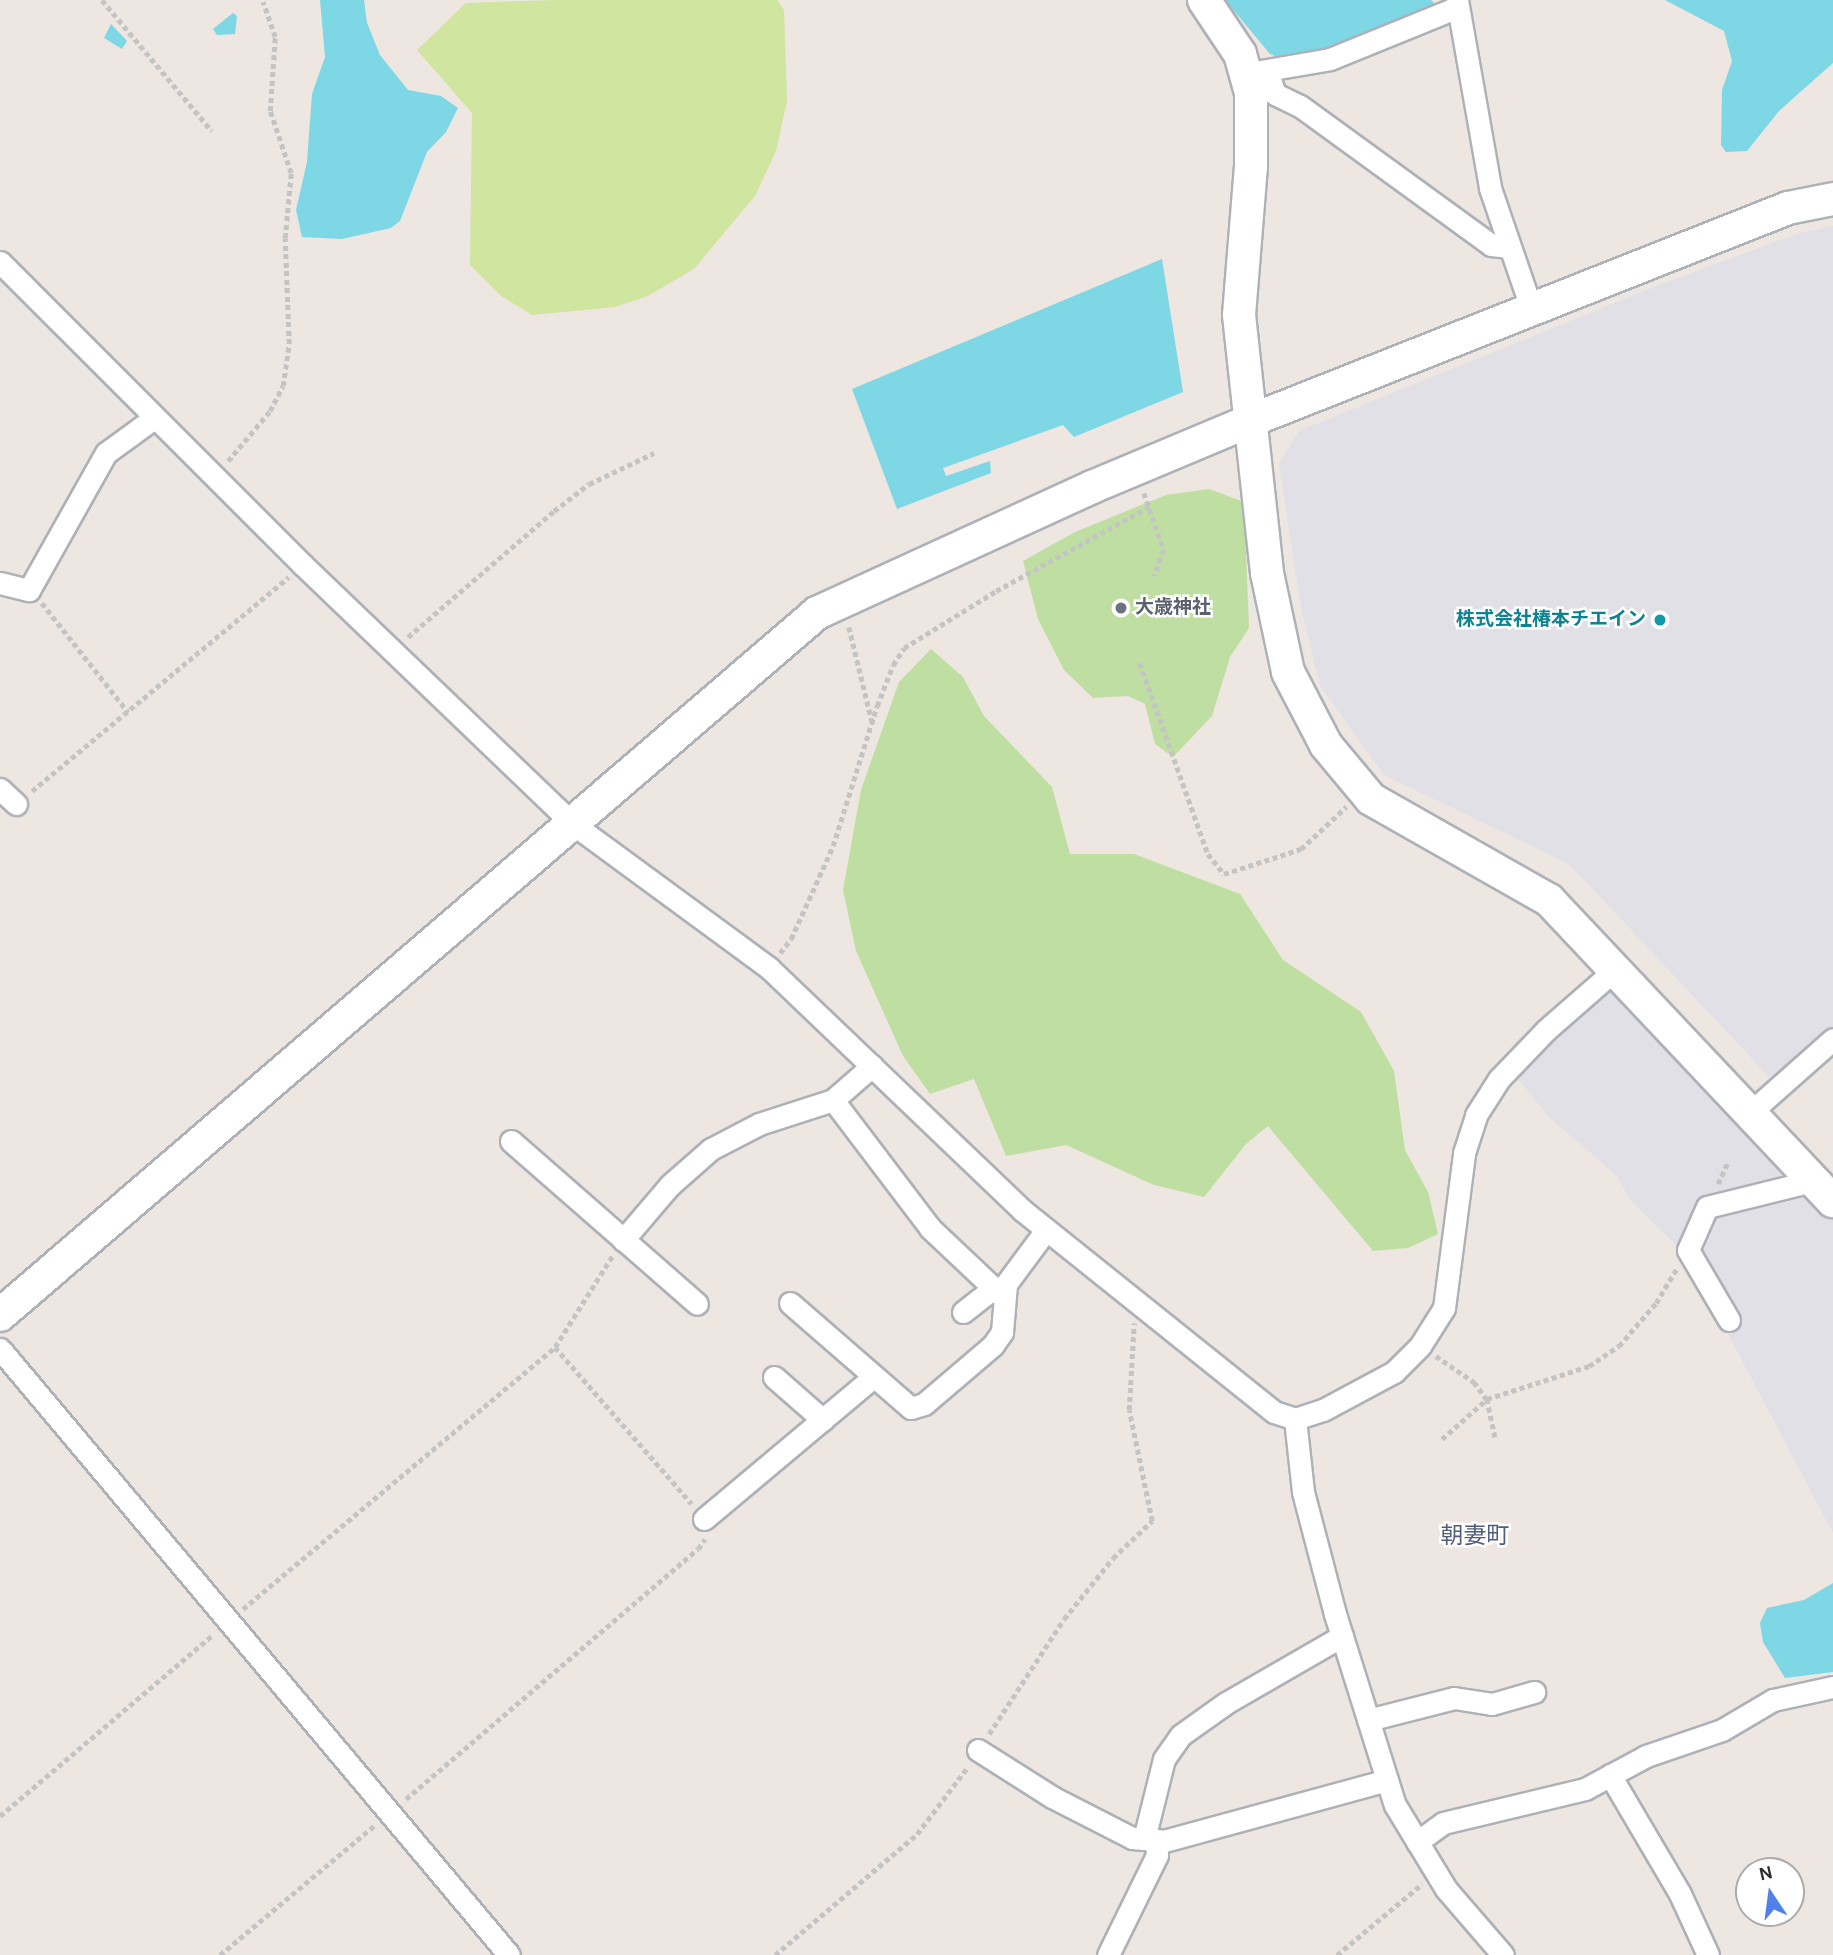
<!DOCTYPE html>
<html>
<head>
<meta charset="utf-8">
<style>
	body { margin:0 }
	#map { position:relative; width:1833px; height:1955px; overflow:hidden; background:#ede6e1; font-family:Karla,"Noto Sans JP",sans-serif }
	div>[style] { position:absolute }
	.industrial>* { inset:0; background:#e1e0e7 }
	.green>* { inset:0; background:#bfdfa2 }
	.pitch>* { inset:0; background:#d0e59f }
	.water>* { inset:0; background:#7ed7e5 }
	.path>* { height:4.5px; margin-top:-2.25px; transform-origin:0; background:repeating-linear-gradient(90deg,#c4c4c4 0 5px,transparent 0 8.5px) }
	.roads { filter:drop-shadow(2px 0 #adb1b8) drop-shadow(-2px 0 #adb1b8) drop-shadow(0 2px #adb1b8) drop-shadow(0 -2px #adb1b8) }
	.street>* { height:21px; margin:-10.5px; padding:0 10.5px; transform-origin:10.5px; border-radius:10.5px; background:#fff }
	.secondary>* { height:32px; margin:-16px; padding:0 16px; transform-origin:16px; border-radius:16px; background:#fff }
	.dots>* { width:19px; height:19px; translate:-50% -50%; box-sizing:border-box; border:4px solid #fff; border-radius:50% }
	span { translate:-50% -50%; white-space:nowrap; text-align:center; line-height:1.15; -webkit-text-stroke:5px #fff; paint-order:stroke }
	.worship-label { font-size:19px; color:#5b616d; font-weight:700 }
	.left { translate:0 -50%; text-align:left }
	.culture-label { font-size:19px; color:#0d838f; font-weight:700 }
	.right { translate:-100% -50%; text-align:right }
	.quarter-label { font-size:23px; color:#505e7b }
	.north { position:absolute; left:1735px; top:1857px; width:70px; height:70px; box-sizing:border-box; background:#fff; border:2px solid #ababab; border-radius:50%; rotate:347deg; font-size:19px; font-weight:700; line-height:28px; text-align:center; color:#2d2d2d }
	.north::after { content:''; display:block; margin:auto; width:24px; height:32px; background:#5081eb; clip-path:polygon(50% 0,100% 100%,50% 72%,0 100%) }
</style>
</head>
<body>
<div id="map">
	<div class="industrial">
		<i style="clip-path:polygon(1833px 226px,1833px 1030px,1775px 1083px,1569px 864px,1384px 775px,1320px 686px,1301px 608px,1279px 464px,1299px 431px,1659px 285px,1797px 234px)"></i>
		<i style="clip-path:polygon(1615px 987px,1833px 1220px,1833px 1533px,1687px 1256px,1631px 1201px,1617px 1176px,1548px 1116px,1510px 1069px)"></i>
	</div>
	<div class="green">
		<i style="clip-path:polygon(1209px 489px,1244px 502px,1249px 628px,1230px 657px,1212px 716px,1173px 757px,1155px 744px,1145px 704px,1128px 696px,1093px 698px,1064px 670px,1038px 619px,1023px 561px,1075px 532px,1166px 495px)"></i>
		<i style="clip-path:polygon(931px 649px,963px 677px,984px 716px,1052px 787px,1070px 854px,1134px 854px,1240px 894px,1283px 960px,1361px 1012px,1394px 1071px,1405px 1150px,1428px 1192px,1438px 1234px,1408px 1248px,1373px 1251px,1268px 1126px,1246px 1144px,1204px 1197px,1154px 1185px,1066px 1145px,1006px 1156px,974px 1079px,930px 1094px,903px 1056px,856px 951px,843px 890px,861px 790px,899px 682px)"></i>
	</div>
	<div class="pitch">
		<i style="clip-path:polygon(556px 0,777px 0,784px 10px,787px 101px,776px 151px,755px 196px,694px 269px,648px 296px,615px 307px,532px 315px,501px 296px,470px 265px,472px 113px,417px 50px,466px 3px)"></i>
	</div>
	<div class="water">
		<i style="clip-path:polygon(320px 0,364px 0,367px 23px,380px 55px,408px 90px,441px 96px,458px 108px,446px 132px,427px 152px,400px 221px,391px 228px,342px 239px,302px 237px,296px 210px,307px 162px,312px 94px,325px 57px)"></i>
		<i style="clip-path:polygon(1225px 0,1431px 0,1436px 5px,1316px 54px,1282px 59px,1270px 54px)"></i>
		<i style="clip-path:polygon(1665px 0,1833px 0,1833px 63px,1779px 111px,1747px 151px,1726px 152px,1721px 145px,1722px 90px,1732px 61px,1724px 31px)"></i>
		<i style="clip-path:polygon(233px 13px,237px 16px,235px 34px,217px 35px,213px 29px)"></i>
		<i style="clip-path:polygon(111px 24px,127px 41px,122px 49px,104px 38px)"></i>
		<i style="clip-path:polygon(1162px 259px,1183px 392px,1074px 437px,1063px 425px,943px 468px,946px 476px,990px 461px,991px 473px,897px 509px,852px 389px)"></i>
		<i style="clip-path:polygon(1833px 1583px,1833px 1672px,1785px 1678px,1763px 1642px,1760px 1623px,1767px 1608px,1804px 1600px)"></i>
	</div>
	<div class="path">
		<i style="left:102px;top:0;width:171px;rotate:50deg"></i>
		<i style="left:228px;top:461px;width:65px;rotate:-50deg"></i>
		<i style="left:270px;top:411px;width:28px;rotate:-63deg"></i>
		<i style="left:283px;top:386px;width:42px;rotate:-81.9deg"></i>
		<i style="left:289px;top:344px;width:106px;rotate:-92.2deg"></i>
		<i style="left:285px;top:238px;width:65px;rotate:-84.7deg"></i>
		<i style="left:291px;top:173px;width:65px;rotate:-108.7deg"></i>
		<i style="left:270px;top:111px;width:74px;rotate:-86.1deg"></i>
		<i style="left:275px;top:37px;width:37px;rotate:-109deg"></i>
		<i style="left:1144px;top:493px;width:60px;rotate:70.7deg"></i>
		<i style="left:1164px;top:550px;width:28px;rotate:111deg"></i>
		<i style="left:42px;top:603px;width:139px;rotate:51.7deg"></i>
		<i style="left:849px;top:627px;width:97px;rotate:76.3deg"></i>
		<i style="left:408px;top:637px;width:193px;rotate:-40.8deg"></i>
		<i style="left:554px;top:511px;width:44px;rotate:-37.6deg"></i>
		<i style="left:589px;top:484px;width:72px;rotate:-25.5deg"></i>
		<i style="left:1140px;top:663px;width:203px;rotate:70.4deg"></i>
		<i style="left:1208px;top:854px;width:26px;rotate:51deg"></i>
		<i style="left:1224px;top:874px;width:81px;rotate:-18deg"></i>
		<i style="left:1301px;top:849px;width:62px;rotate:-43deg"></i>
		<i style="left:32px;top:791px;width:334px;rotate:-39.8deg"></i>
		<i style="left:780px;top:953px;width:18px;rotate:-52deg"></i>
		<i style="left:791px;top:939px;width:102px;rotate:-65.7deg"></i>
		<i style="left:833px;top:846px;width:147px;rotate:-72.6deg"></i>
		<i style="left:877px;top:706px;width:44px;rotate:-68.7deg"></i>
		<i style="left:893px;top:665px;width:20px;rotate:-57deg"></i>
		<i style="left:904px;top:648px;width:108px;rotate:-31.8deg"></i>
		<i style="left:996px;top:591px;width:175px;rotate:-28.8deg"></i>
		<i style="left:1718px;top:1184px;width:24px;rotate:-66deg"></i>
		<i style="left:555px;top:1347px;width:208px;rotate:48.9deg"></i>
		<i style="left:1436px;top:1356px;width:46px;rotate:34.4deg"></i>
		<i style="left:1474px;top:1382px;width:21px;rotate:53deg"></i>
		<i style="left:1487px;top:1399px;width:39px;rotate:78deg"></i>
		<i style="left:1442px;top:1439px;width:60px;rotate:-41.6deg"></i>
		<i style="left:1487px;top:1399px;width:107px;rotate:-17.9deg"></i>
		<i style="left:1589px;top:1366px;width:36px;rotate:-34deg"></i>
		<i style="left:1619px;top:1346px;width:57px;rotate:-49.3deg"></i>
		<i style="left:1656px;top:1303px;width:39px;rotate:-59deg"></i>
		<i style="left:243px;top:1609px;width:407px;rotate:-40deg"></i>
		<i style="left:555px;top:1347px;width:109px;rotate:-57.8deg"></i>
		<i style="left:989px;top:1734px;width:137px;rotate:-56.9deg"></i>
		<i style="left:1064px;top:1619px;width:78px;rotate:-51.2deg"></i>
		<i style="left:1113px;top:1558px;width:54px;rotate:-43.5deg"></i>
		<i style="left:1152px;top:1521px;width:113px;rotate:-101.7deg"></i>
		<i style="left:1129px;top:1410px;width:87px;rotate:-86.7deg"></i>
		<i style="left:406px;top:1799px;width:384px;rotate:-40.6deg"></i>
		<i style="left:698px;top:1549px;width:12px;rotate:-55deg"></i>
		<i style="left:0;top:1816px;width:280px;rotate:-40.4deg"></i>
		<i style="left:220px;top:1955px;width:202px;rotate:-40deg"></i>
		<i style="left:775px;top:1955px;width:187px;rotate:-40.4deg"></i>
		<i style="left:917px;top:1834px;width:83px;rotate:-52.9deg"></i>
		<i style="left:1337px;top:1955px;width:111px;rotate:-39.9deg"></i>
	</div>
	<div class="roads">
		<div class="street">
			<i style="left:1457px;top:0;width:191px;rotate:80deg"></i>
			<i style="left:1490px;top:188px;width:130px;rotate:71.1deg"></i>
			<i style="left:1267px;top:71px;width:24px;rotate:71deg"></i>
			<i style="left:1275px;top:94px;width:28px;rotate:26deg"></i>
			<i style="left:1300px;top:106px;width:236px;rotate:36deg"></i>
			<i style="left:1491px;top:245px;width:16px;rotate:7deg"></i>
			<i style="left:1255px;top:72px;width:76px;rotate:-9.8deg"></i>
			<i style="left:1330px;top:59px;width:138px;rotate:-22.1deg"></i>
			<i style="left:0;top:262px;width:429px;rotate:45deg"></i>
			<i style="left:303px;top:565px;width:374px;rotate:43.8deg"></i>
			<i style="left:573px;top:824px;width:243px;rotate:36.3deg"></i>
			<i style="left:769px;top:968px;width:350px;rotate:43.7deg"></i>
			<i style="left:1022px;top:1210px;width:323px;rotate:38.7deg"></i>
			<i style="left:1274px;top:1412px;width:22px;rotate:18deg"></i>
			<i style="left:1295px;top:1419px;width:29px;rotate:-18deg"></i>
			<i style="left:1323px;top:1410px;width:81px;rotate:-28.2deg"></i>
			<i style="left:1394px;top:1372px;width:37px;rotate:-45deg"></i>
			<i style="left:1420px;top:1346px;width:45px;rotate:-57.7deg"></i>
			<i style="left:1444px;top:1308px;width:156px;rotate:-82.6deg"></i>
			<i style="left:1464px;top:1153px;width:40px;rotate:-72deg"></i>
			<i style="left:1476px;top:1115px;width:43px;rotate:-57.4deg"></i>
			<i style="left:1499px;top:1079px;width:68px;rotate:-46.2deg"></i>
			<i style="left:1546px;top:1030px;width:94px;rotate:-41.1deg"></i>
			<i style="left:0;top:583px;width:30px;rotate:14deg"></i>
			<i style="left:29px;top:590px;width:157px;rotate:-60.7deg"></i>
			<i style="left:106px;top:453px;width:59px;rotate:-36.1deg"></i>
			<i style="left:0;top:789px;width:22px;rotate:43deg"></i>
			<i style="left:833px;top:1100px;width:161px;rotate:52.8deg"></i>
			<i style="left:930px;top:1228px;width:99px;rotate:43.4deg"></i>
			<i style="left:1752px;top:1111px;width:108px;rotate:-41.6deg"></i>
			<i style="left:511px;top:1141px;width:247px;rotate:41.2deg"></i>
			<i style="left:623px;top:1240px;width:72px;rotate:-49.5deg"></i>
			<i style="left:670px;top:1185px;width:55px;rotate:-41.3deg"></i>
			<i style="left:711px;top:1149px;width:54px;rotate:-27.5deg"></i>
			<i style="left:759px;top:1124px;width:78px;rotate:-18deg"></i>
			<i style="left:833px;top:1100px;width:52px;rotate:-41.1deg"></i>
			<i style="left:790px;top:1303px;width:160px;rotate:41deg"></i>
			<i style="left:911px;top:1408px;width:14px;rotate:-17deg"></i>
			<i style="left:924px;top:1404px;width:91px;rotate:-40.5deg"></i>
			<i style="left:993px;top:1345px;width:16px;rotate:-55deg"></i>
			<i style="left:1002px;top:1332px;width:48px;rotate:-85.2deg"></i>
			<i style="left:1006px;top:1284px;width:67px;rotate:-53.5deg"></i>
			<i style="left:963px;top:1312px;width:37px;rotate:-38deg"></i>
			<i style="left:1729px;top:1320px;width:81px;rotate:-120.4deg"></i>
			<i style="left:1688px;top:1250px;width:47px;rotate:-66.2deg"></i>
			<i style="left:1707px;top:1207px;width:100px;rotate:-13.9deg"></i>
			<i style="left:1804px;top:1183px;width:9px;rotate:-49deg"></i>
			<i style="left:0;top:1349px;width:791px;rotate:49.97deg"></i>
			<i style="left:774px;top:1377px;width:65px;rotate:41.3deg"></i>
			<i style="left:1295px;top:1419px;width:73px;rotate:83.7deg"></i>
			<i style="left:1303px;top:1492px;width:126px;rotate:75.3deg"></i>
			<i style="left:1335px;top:1614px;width:200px;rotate:72.6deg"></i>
			<i style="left:1395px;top:1805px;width:98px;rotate:58.7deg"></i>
			<i style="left:1446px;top:1889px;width:87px;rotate:49.2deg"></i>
			<i style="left:704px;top:1519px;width:221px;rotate:-40deg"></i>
			<i style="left:1368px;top:1720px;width:89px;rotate:-14.3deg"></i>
			<i style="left:1454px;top:1698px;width:38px;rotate:9deg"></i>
			<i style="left:1492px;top:1704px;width:44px;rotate:-15.9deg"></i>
			<i style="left:978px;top:1750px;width:88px;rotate:32.4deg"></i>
			<i style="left:1052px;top:1797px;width:90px;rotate:27.1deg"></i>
			<i style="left:1132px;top:1838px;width:32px;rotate:5deg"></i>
			<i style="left:1164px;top:1841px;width:231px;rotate:-15.3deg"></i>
			<i style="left:1610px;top:1775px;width:138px;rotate:59.5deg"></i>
			<i style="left:1680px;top:1894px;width:67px;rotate:65.3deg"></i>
			<i style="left:1144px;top:1839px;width:82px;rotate:-76deg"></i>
			<i style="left:1164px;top:1759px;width:29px;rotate:-55deg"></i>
			<i style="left:1181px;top:1735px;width:55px;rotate:-35.4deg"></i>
			<i style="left:1226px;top:1703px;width:134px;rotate:-30deg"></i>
			<i style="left:1417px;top:1842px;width:32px;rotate:-36deg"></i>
			<i style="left:1443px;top:1823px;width:146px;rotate:-13.5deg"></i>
			<i style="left:1585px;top:1789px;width:69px;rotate:-28.4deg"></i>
			<i style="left:1646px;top:1756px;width:80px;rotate:-18.9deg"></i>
			<i style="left:1722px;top:1730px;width:59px;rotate:-30.5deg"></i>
			<i style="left:1773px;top:1700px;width:61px;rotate:-12.2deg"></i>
			<i style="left:1108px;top:1955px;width:111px;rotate:-63.9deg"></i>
			<i style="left:1157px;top:1855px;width:14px;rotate:-94deg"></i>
		</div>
		<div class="secondary">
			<i style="left:1204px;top:0;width:65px;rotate:56.3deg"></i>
			<i style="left:1240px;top:54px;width:41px;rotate:74.2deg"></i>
			<i style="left:1251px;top:93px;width:73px;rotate:90deg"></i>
			<i style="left:1251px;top:166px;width:149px;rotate:94.6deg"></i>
			<i style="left:1239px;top:315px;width:260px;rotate:83.8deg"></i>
			<i style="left:1267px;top:573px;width:101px;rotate:78deg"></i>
			<i style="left:1288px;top:672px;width:82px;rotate:62.5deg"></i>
			<i style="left:1326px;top:745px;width:70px;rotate:50.2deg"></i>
			<i style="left:1371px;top:799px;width:205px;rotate:29.6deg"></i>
			<i style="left:1549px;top:900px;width:414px;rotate:46.7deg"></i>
			<i style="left:0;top:1315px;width:1077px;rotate:-40.67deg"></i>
			<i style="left:817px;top:613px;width:302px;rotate:-24.6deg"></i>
			<i style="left:1092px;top:487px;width:173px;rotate:-22.7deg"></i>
			<i style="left:1252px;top:420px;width:576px;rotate:-21.58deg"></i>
			<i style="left:1788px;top:208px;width:46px;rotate:-11.3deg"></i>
		</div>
	</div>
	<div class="dots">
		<i style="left:1121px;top:608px;background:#6b7280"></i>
		<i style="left:1660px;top:620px;background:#0f9aa8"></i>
	</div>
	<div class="worship-label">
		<span class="left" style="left:1135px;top:608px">大歳神社</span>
	</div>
	<div class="culture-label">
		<span class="right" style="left:1646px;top:620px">株式会社椿本チエイン</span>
	</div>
	<div class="quarter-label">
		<span style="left:1475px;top:1536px">朝妻町</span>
	</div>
	<div class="north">N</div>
</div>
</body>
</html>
